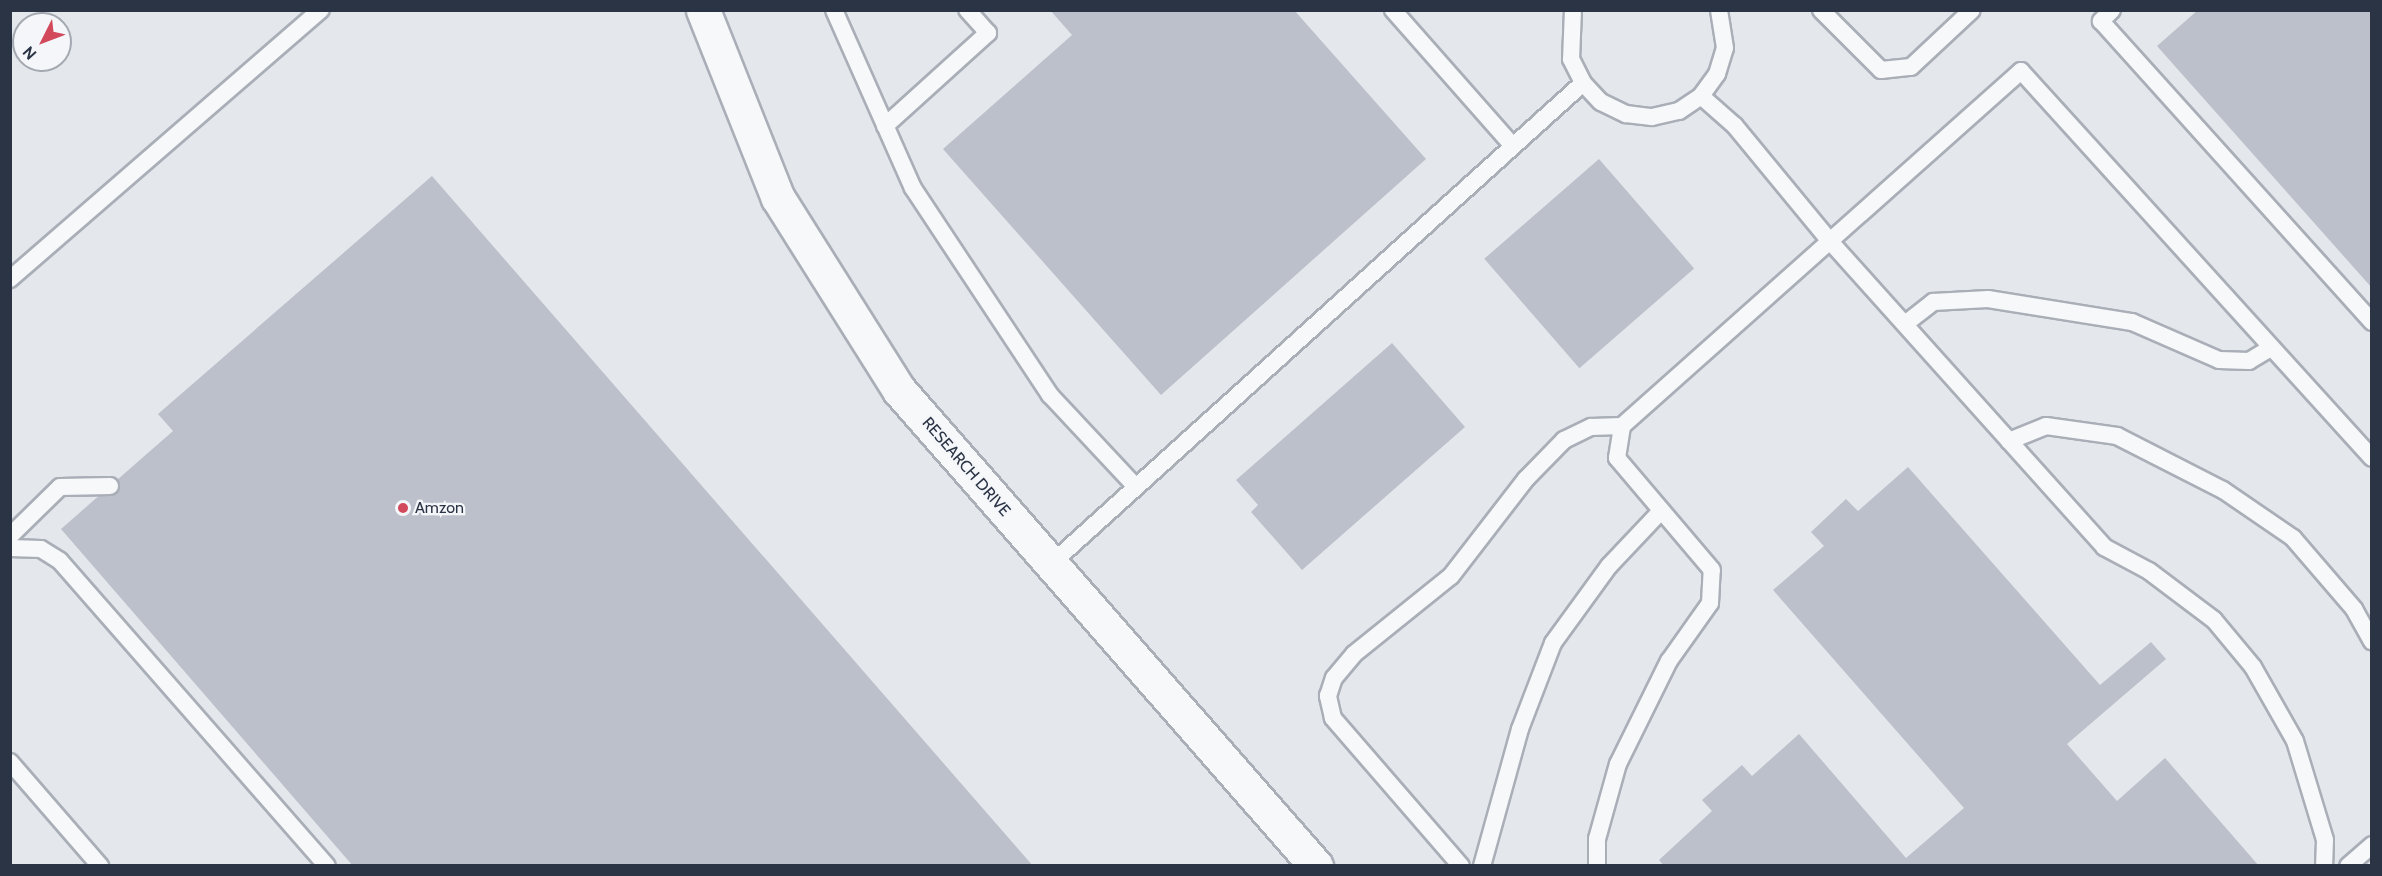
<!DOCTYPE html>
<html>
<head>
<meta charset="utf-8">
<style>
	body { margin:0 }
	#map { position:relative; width:2382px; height:876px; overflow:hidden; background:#e4e7ec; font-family:Cabin,sans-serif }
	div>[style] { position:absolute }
	.building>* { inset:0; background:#bbc0ca; transform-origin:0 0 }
	.roads { filter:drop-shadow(2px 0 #a9aeb7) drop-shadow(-2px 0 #a9aeb7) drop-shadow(0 2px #a9aeb7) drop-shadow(0 -2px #a9aeb7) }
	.service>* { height:16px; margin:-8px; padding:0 8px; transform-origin:8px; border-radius:8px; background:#f7f8fa }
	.minor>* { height:33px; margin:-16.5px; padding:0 16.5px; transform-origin:16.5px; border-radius:16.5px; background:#f7f8fa }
	.dots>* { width:16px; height:16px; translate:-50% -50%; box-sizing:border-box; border:3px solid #f4f6f9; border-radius:50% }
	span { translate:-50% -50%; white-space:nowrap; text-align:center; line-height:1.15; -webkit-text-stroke:4.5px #f4f6f9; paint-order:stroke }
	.street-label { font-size:16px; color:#2b3445 }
	.poi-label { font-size:16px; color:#2b3445 }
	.left { translate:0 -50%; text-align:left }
	.frame { position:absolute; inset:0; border:12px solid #2b3445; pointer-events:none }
	.north { position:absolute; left:12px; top:12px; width:60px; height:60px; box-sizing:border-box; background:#f4f6f9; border:2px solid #a4a8b1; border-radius:50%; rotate:228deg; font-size:16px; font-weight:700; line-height:24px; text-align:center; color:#2b3445 }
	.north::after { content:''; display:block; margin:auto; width:21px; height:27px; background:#d1495b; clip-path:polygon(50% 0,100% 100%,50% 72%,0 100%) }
</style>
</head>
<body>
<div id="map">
	<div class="building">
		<i style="clip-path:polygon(1050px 10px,1294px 10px,1426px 159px,1161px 395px,943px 149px,1072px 35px)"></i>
		<i style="clip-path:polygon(2198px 10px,2372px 10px,2372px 288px,2157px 46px)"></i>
		<i style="left:1599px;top:159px;width:145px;height:152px;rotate:49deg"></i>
		<i style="clip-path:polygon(432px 176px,1033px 866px,353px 866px,61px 529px,173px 431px,158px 414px)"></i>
		<i style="clip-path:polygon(1392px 343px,1465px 427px,1302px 570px,1251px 512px,1258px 505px,1236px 480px)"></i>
		<i style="clip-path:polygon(1908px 467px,2100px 685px,2151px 642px,2166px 659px,2067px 744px,2117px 801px,2165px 758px,2259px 866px,1664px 866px,1659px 860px,1712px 811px,1702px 800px,1742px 765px,1752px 776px,1799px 734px,1906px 858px,1964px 808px,1773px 590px,1824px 546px,1811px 532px,1846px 499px,1858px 511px)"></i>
	</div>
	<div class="roads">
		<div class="service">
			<i style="left:834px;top:10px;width:195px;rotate:66.1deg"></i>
			<i style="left:913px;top:188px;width:248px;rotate:56.5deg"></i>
			<i style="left:1050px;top:395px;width:126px;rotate:46.9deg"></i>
			<i style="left:1393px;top:10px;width:181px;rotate:48.6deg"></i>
			<i style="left:1573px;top:10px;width:49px;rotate:92.3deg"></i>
			<i style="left:1571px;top:59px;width:27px;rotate:63deg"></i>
			<i style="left:1583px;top:83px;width:26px;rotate:47deg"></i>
			<i style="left:1601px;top:102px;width:28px;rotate:26deg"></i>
			<i style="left:1626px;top:114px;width:26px;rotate:7deg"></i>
			<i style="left:1652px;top:117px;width:28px;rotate:-13deg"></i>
			<i style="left:1679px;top:111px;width:27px;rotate:-34deg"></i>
			<i style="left:1701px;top:96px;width:27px;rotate:-54deg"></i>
			<i style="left:1717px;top:74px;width:27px;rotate:-73deg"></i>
			<i style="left:1725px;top:48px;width:38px;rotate:-99deg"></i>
			<i style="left:1821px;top:10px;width:85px;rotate:45deg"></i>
			<i style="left:1881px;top:70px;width:30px;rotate:-6deg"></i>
			<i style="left:1911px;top:67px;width:83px;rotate:-43.1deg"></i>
			<i style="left:2112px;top:10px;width:16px;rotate:135deg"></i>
			<i style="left:2101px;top:21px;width:405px;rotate:48deg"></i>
			<i style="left:1701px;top:96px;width:45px;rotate:41.4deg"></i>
			<i style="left:1735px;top:126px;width:146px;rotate:50.5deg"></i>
			<i style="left:1828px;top:239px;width:414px;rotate:48.1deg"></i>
			<i style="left:2104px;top:547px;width:51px;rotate:28.1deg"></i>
			<i style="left:2149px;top:571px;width:81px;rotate:37deg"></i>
			<i style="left:2214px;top:620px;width:61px;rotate:50.3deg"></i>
			<i style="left:2253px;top:667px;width:85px;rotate:60.4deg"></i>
			<i style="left:2295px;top:741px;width:103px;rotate:73.1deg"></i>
			<i style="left:2325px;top:840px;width:26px;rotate:92deg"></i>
			<i style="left:885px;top:126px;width:139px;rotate:-42.1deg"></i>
			<i style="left:988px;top:33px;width:31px;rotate:-132deg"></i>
			<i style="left:10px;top:279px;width:411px;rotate:-40.9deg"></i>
			<i style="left:1905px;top:324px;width:36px;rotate:-38deg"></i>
			<i style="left:1933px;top:302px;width:55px;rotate:-3.1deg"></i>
			<i style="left:1988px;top:299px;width:146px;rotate:9.1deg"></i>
			<i style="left:2132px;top:322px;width:95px;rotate:23.6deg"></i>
			<i style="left:2219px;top:360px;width:30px;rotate:2deg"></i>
			<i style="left:2249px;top:361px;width:26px;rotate:-31deg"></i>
			<i style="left:2009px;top:441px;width:40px;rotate:-22deg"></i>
			<i style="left:2046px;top:426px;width:72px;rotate:8deg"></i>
			<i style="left:2117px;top:436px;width:119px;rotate:27deg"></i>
			<i style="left:2223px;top:490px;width:85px;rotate:34.4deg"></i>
			<i style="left:2293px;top:538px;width:94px;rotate:49.3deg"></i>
			<i style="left:2354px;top:609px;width:37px;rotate:61deg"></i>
			<i style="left:10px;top:536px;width:70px;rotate:-44.4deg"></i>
			<i style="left:60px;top:487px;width:50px;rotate:-1.1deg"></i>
			<i style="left:10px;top:548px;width:31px;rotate:2deg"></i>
			<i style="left:41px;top:549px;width:22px;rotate:32deg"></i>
			<i style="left:60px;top:561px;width:405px;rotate:48.8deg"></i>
			<i style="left:1051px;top:564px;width:717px;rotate:-42.12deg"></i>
			<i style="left:10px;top:762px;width:138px;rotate:49.1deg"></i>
			<i style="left:1461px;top:866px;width:196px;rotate:-130.9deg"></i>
			<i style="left:1333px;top:718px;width:23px;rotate:-103deg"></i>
			<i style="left:1328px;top:696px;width:19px;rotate:-72deg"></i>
			<i style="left:1334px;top:678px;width:31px;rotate:-50deg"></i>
			<i style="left:1354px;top:654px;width:124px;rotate:-38.8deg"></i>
			<i style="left:1451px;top:576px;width:123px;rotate:-52.3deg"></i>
			<i style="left:1526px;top:479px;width:54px;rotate:-45.7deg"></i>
			<i style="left:1564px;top:440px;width:30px;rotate:-26deg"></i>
			<i style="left:1591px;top:427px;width:31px;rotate:-2deg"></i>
			<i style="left:1482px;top:866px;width:142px;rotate:-74.5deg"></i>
			<i style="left:1520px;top:729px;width:92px;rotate:-69deg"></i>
			<i style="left:1553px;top:643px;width:95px;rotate:-54deg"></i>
			<i style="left:1609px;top:566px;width:76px;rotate:-46.6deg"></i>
			<i style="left:1597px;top:866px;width:27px;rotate:-90deg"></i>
			<i style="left:1597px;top:839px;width:78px;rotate:-74.4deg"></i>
			<i style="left:1618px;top:764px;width:115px;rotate:-63.7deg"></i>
			<i style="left:1669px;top:661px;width:71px;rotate:-54.7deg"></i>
			<i style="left:1710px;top:603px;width:33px;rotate:-87deg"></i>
			<i style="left:1712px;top:570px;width:147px;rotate:-130.3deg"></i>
			<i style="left:1617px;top:458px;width:32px;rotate:-81deg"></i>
			<i style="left:1622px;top:426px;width:534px;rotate:-41.66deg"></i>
			<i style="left:2021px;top:71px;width:522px;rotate:47.79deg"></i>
			<i style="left:2348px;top:866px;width:32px;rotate:-41deg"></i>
		</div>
		<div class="minor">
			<i style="left:703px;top:10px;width:202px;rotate:68.3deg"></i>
			<i style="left:778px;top:198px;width:227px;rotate:57.8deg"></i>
			<i style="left:899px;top:390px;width:633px;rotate:48.78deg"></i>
		</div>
	</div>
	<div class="dots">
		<i style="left:403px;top:508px;background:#d1495b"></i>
	</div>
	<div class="street-label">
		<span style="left:966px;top:467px;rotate:49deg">RESEARCH DRIVE</span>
	</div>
	<div class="poi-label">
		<span class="left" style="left:415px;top:508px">Amzon</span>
	</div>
	<div class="frame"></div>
	<div class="north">N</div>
</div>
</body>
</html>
